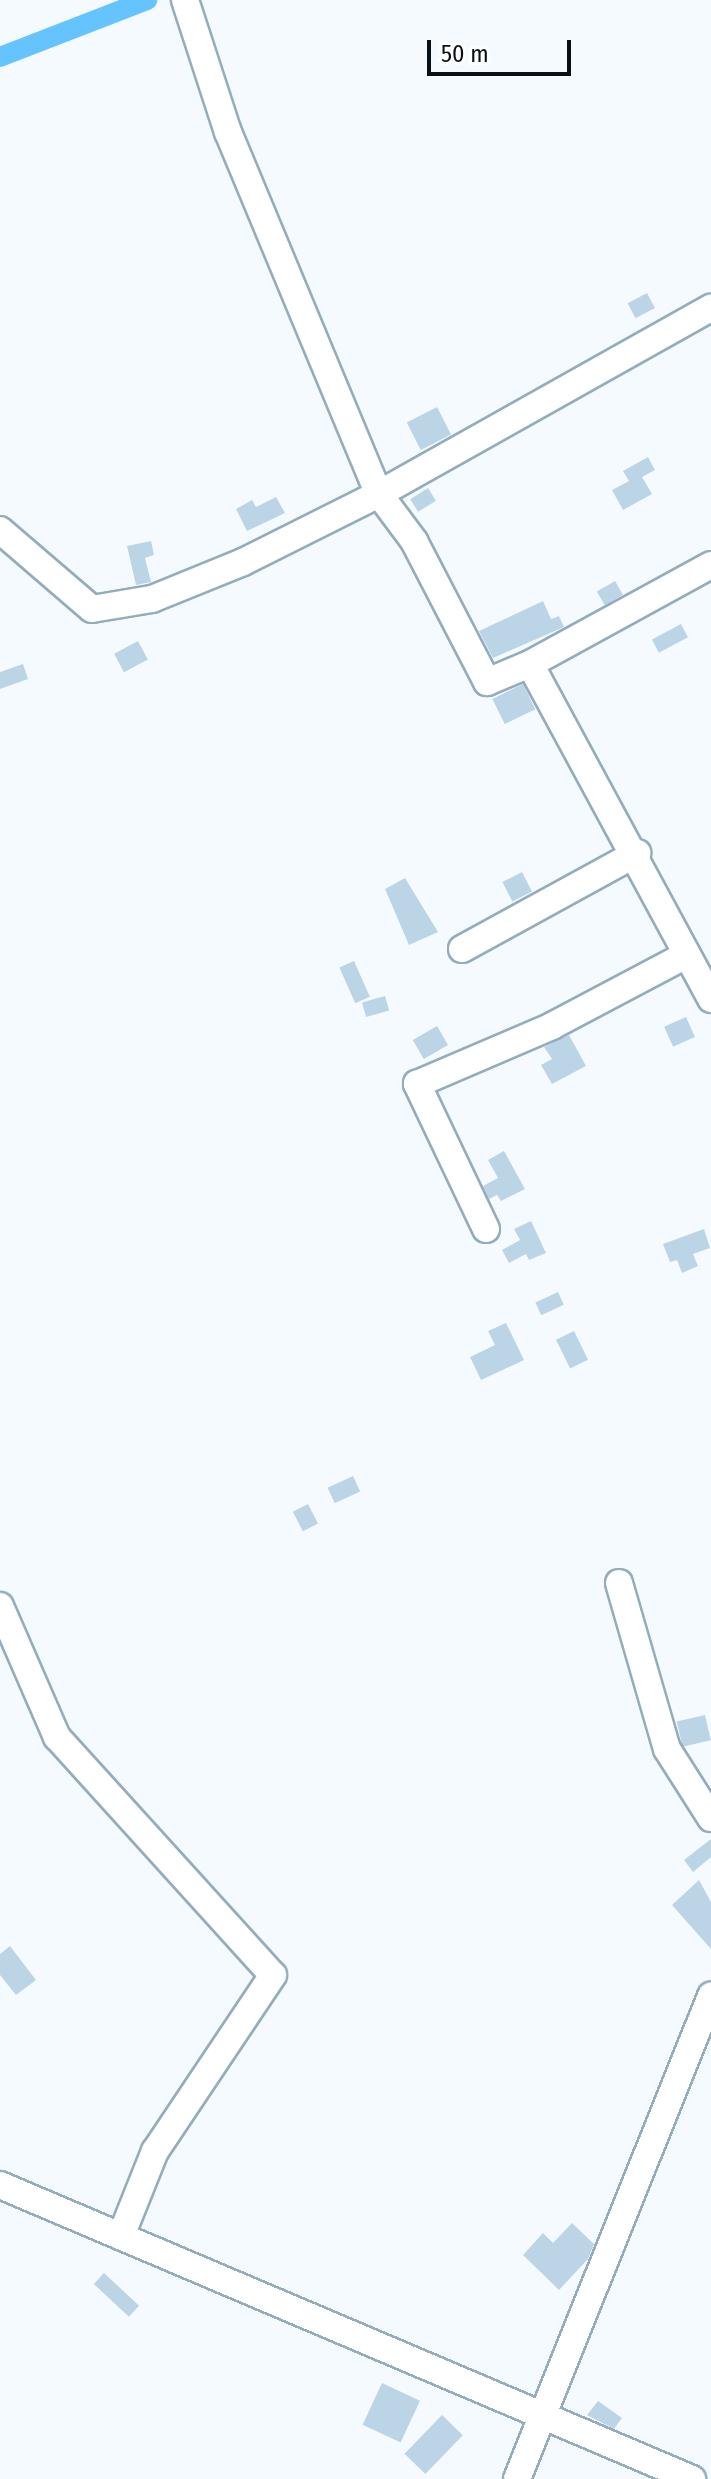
<!DOCTYPE html>
<html>
<head>
<meta charset="utf-8">
<style>
	body { margin:0 }
	#map { position:relative; width:711px; height:2479px; overflow:hidden; background:#f5fafe; font-family:"Fira Sans Condensed",sans-serif }
	div>[style] { position:absolute }
	.canal>* { height:20px; margin:-10px; padding:0 10px; transform-origin:10px; border-radius:10px; background:#65c4fe }
	.building>* { inset:0; background:#bbd5e6; transform-origin:0 0 }
	.roads { filter:drop-shadow(2px 0 #94adbd) drop-shadow(-2px 0 #94adbd) drop-shadow(0 2px #94adbd) drop-shadow(0 -2px #94adbd) }
	.minor>* { height:26px; margin:-13px; padding:0 13px; transform-origin:13px; border-radius:13px; background:#fff }
	span { translate:-50% -50%; white-space:nowrap; text-align:center; line-height:1.15; -webkit-text-stroke:7px #fff; paint-order:stroke }
	.scale { position:absolute; left:427px; top:40px; width:144px; height:36px; box-sizing:border-box; border:4px solid #081117; border-top:0; padding-left:10px; font-size:24px; line-height:28px; white-space:nowrap; color:#081117; -webkit-text-stroke:6px #fff; paint-order:stroke }
</style>
</head>
<body>
<div id="map">
	<div class="canal">
		<i style="left:0;top:57px;width:158px;rotate:-21.2deg"></i>
	</div>
	<div class="building">
		<i style="left:647px;top:293px;width:17px;height:22px;rotate:62deg"></i>
		<i style="left:437px;top:407px;width:31px;height:34px;rotate:63deg"></i>
		<i style="clip-path:polygon(648px 457px,655px 470px,642px 477px,652px 494px,623px 510px,612px 490px,629px 481px,623px 471px)"></i>
		<i style="left:428px;top:488px;width:15px;height:21px;rotate:58deg"></i>
		<i style="clip-path:polygon(276px 497px,285px 513px,247px 531px,236px 509px,252px 500px,256px 507px)"></i>
		<i style="clip-path:polygon(151px 541px,154px 555px,145px 558px,151px 582px,136px 585px,127px 546px)"></i>
		<i style="left:615px;top:581px;width:16px;height:21px;rotate:60deg"></i>
		<i style="clip-path:polygon(543px 601px,551px 619px,559px 616px,564px 627px,493px 658px,479px 631px)"></i>
		<i style="left:681px;top:624px;width:15px;height:33px;rotate:62deg"></i>
		<i style="left:138px;top:641px;width:21px;height:27px;rotate:62deg"></i>
		<i style="clip-path:polygon(23px 664px,28px 679px,0 689px,0 672px)"></i>
		<i style="left:523px;top:684px;width:28px;height:34px;rotate:64deg"></i>
		<i style="left:522px;top:872px;width:22px;height:22px;rotate:63deg"></i>
		<i style="clip-path:polygon(405px 878px,438px 932px,409px 945px,385px 889px)"></i>
		<i style="left:354px;top:961px;width:39px;height:16px;rotate:66deg"></i>
		<i style="left:385px;top:996px;width:15px;height:24px;rotate:74deg"></i>
		<i style="left:686px;top:1017px;width:22px;height:24px;rotate:66deg"></i>
		<i style="left:437px;top:1026px;width:22px;height:28px;rotate:60deg"></i>
		<i style="clip-path:polygon(569px 1035px,586px 1066px,552px 1084px,541px 1065px,552px 1059px,544px 1047px)"></i>
		<i style="clip-path:polygon(504px 1151px,525px 1189px,501px 1201px,497px 1195px,489px 1199px,483px 1186px,498px 1178px,488px 1160px)"></i>
		<i style="clip-path:polygon(531px 1221px,546px 1253px,529px 1260px,526px 1254px,509px 1263px,502px 1250px,520px 1240px,514px 1229px)"></i>
		<i style="clip-path:polygon(704px 1229px,710px 1248px,693px 1254px,698px 1266px,682px 1273px,677px 1260px,670px 1262px,663px 1244px)"></i>
		<i style="left:558px;top:1292px;width:14px;height:25px;rotate:65deg"></i>
		<i style="clip-path:polygon(506px 1323px,524px 1360px,481px 1380px,470px 1357px,495px 1345px,488px 1331px)"></i>
		<i style="left:574px;top:1331px;width:32px;height:20px;rotate:64deg"></i>
		<i style="left:353px;top:1476px;width:17px;height:28px;rotate:65deg"></i>
		<i style="left:308px;top:1504px;width:22px;height:17px;rotate:63deg"></i>
		<i style="left:705px;top:1715px;width:26px;height:29px;rotate:77deg"></i>
		<i style="clip-path:polygon(711px 1839px,711px 1857px,693px 1872px,684px 1860px)"></i>
		<i style="clip-path:polygon(699px 1880px,711px 1902px,711px 1949px,672px 1905px)"></i>
		<i style="clip-path:polygon(10px 1946px,36px 1980px,16px 1995px,0 1975px,0 1954px)"></i>
		<i style="clip-path:polygon(572px 2223px,594px 2244px,588px 2259px,559px 2290px,523px 2255px,543px 2233px,553px 2243px)"></i>
		<i style="left:104px;top:2273px;width:48px;height:15px;rotate:43deg"></i>
		<i style="left:382px;top:2383px;width:42px;height:46px;rotate:25deg"></i>
		<i style="clip-path:polygon(598px 2401px,622px 2418px,614px 2429px,587px 2415px)"></i>
		<i style="left:442px;top:2415px;width:29px;height:54px;rotate:44deg"></i>
	</div>
	<div class="roads">
		<div class="minor">
			<i style="left:185px;top:0;width:139px;rotate:72deg"></i>
			<i style="left:228px;top:132px;width:392px;rotate:67.4deg"></i>
			<i style="left:379px;top:494px;width:59px;rotate:53.3deg"></i>
			<i style="left:414px;top:541px;width:159px;rotate:62.6deg"></i>
			<i style="left:487px;top:682px;width:47px;rotate:-22.7deg"></i>
			<i style="left:530px;top:664px;width:381px;rotate:61.6deg"></i>
			<i style="left:0;top:530px;width:121px;rotate:40.7deg"></i>
			<i style="left:92px;top:609px;width:61px;rotate:-9.5deg"></i>
			<i style="left:152px;top:599px;width:98px;rotate:-22.1deg"></i>
			<i style="left:243px;top:562px;width:152px;rotate:-26.6deg"></i>
			<i style="left:379px;top:494px;width:381px;rotate:-29.3deg"></i>
			<i style="left:530px;top:664px;width:206px;rotate:-28.7deg"></i>
			<i style="left:462px;top:949px;width:200px;rotate:-28.7deg"></i>
			<i style="left:486px;top:1229px;width:161px;rotate:-115.4deg"></i>
			<i style="left:417px;top:1084px;width:147px;rotate:-23.2deg"></i>
			<i style="left:552px;top:1026px;width:149px;rotate:-27.9deg"></i>
			<i style="left:619px;top:1583px;width:173px;rotate:73.9deg"></i>
			<i style="left:667px;top:1749px;width:82px;rotate:57.5deg"></i>
			<i style="left:0;top:1606px;width:143px;rotate:66.5deg"></i>
			<i style="left:57px;top:1737px;width:321px;rotate:47.8deg"></i>
			<i style="left:273px;top:1975px;width:212px;rotate:123.8deg"></i>
			<i style="left:155px;top:2151px;width:92px;rotate:111.8deg"></i>
			<i style="left:0;top:2185px;width:752px;rotate:23.02deg"></i>
			<i style="left:517px;top:2479px;width:521px;rotate:-68.12deg"></i>
		</div>
	</div>
	<div class="scale">50 m</div>
</div>
</body>
</html>
